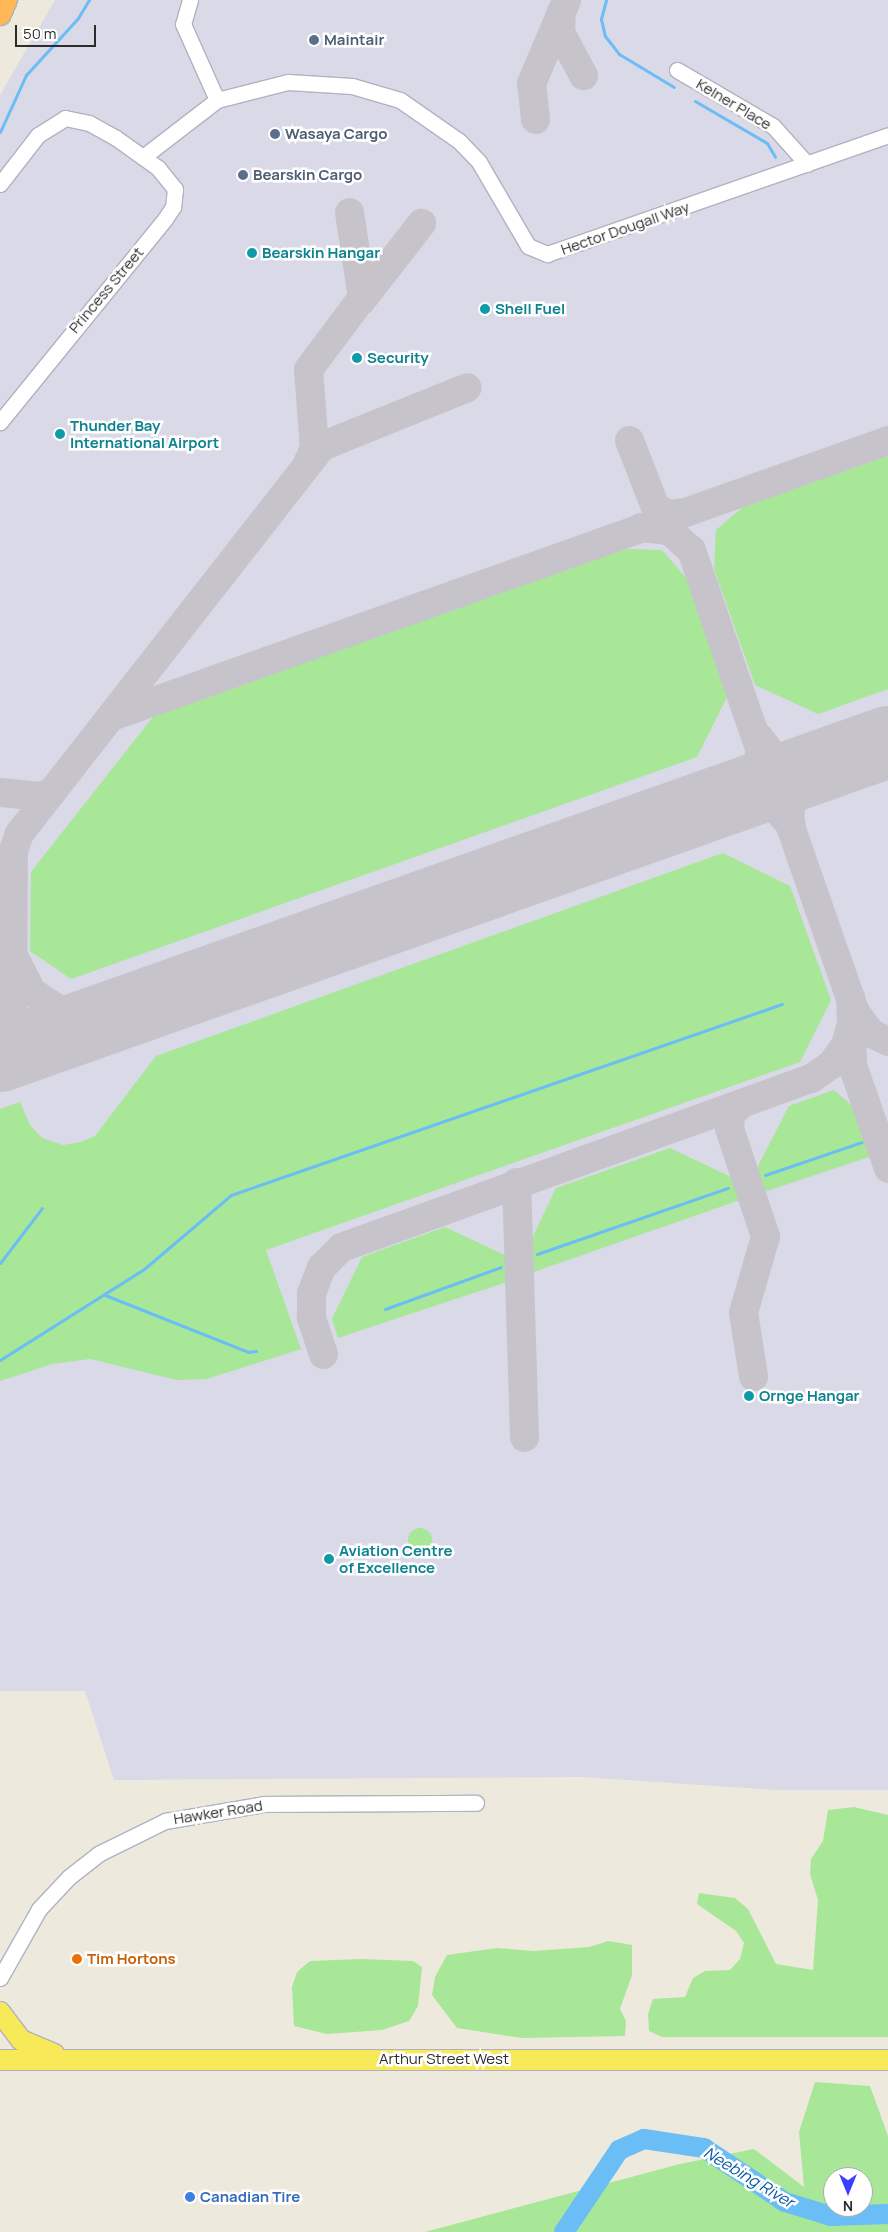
<!DOCTYPE html>
<html>
<head>
<meta charset="utf-8">
<style>
	body { margin:0 }
	#map { position:relative; width:888px; height:2232px; overflow:hidden; background:#eee9dd; font-family:Manrope,sans-serif }
	div>[style] { position:absolute }
	.airport>* { inset:0; background:#d9d9e7 }
	.green>* { inset:0; background:#a7e797 }
	.round { border-radius:50% }
	.stream>* { height:3px; margin:-1.5px; padding:0 1.5px; transform-origin:1.5px; border-radius:1.5px; background:#6bbdf5 }
	.river>* { height:20px; margin:-10px; padding:0 10px; transform-origin:10px; border-radius:10px; background:#6bbdf5 }
	.taxiway>* { height:29px; margin:-14.5px; padding:0 14.5px; transform-origin:14.5px; border-radius:14.5px; background:#c6c4ca }
	.runway>* { height:72px; margin:-36px; padding:0 36px; transform-origin:36px; border-radius:36px; background:#c6c4ca }
	.roads { filter:drop-shadow(1px 0 #b1b2c0) drop-shadow(-1px 0 #b1b2c0) drop-shadow(0 1px #b1b2c0) drop-shadow(0 -1px #b1b2c0) }
	.minor>* { height:15px; margin:-7.5px; padding:0 7.5px; transform-origin:7.5px; border-radius:7.5px; background:#fff }
	.major>* { height:20px; margin:-10px; padding:0 10px; transform-origin:10px; border-radius:10px; background:#f8e958 }
	.highway>* { height:22px; margin:-11px; padding:0 11px; transform-origin:11px; border-radius:11px; background:#ffb757 }
	.dots>* { width:14px; height:14px; translate:-50% -50%; box-sizing:border-box; border:2px solid #fff; border-radius:50% }
	span { translate:-50% -50%; white-space:nowrap; text-align:center; line-height:1.15; -webkit-text-stroke:5px #fff; paint-order:stroke }
	.service-label { font-size:15px; color:#4e5e75; font-weight:700 }
	.left { translate:0 -50%; text-align:left }
	.street-label { font-size:15px; color:#2c2c2c }
	.culture-label { font-size:15px; color:#0d838f; font-weight:700 }
	.food-label { font-size:15px; color:#c56008; font-weight:700 }
	.shop-label { font-size:15px; color:#366cbe; font-weight:700 }
	.water-label { font-size:16px; color:#0758a5; font-style:italic }
	.north { position:absolute; left:823px; top:2167px; width:50px; height:50px; box-sizing:border-box; background:#fff; border:1px solid #ababab; border-radius:50%; rotate:180deg; font-size:14px; font-weight:700; line-height:20px; text-align:center; color:#2c2c2c }
	.north::after { content:''; display:block; margin:auto; width:18px; height:22px; background:#3942ff; clip-path:polygon(50% 0,100% 100%,50% 72%,0 100%) }
	.scale { position:absolute; left:15px; top:25px; width:81px; height:22px; box-sizing:border-box; border:2px solid #2c2c2c; border-top:0; padding-left:6px; font-size:15px; line-height:18px; white-space:nowrap; color:#2c2c2c; -webkit-text-stroke:4px #fff; paint-order:stroke }
</style>
</head>
<body>
<div id="map">
	<div class="airport">
		<i style="clip-path:polygon(55px 0,888px 0,888px 1790px,777px 1790px,582px 1777px,114px 1780px,85px 1691px,0 1691px,0 95px)"></i>
	</div>
	<div class="green">
		<i style="clip-path:polygon(888px 456px,888px 689px,818px 714px,755px 685px,714px 569px,716px 530px,743px 507px)"></i>
		<i style="clip-path:polygon(623px 549px,662px 550px,687px 579px,728px 695px,697px 757px,71px 979px,30px 951px,31px 872px,156px 713px)"></i>
		<i style="clip-path:polygon(723px 853px,790px 886px,831px 1000px,800px 1062px,266px 1250px,301px 1349px,207px 1379px,177px 1380px,90px 1359px,52px 1364px,0 1381px,0 1109px,20px 1102px,30px 1125px,42px 1138px,63px 1145px,81px 1142px,95px 1136px,156px 1056px)"></i>
		<i style="clip-path:polygon(834px 1090px,856px 1109px,872px 1156px,764px 1192px,756px 1170px,789px 1106px)"></i>
		<i style="clip-path:polygon(670px 1148px,733px 1178px,740px 1200px,528px 1274px,528px 1247px,556px 1188px)"></i>
		<i style="clip-path:polygon(445px 1227px,511px 1258px,510px 1281px,338px 1338px,332px 1319px,362px 1257px)"></i>
		<i class="round" style="left:408px;top:1528px;width:24px;height:24px"></i>
		<i style="clip-path:polygon(854px 1807px,888px 1815px,888px 2037px,662px 2037px,649px 2031px,648px 2014px,653px 1999px,685px 1997px,693px 1978px,705px 1971px,730px 1970px,740px 1959px,744px 1943px,736px 1931px,697px 1904px,699px 1893px,735px 1898px,748px 1909px,776px 1964px,813px 1970px,818px 1900px,810px 1874px,811px 1859px,823px 1841px,828px 1810px)"></i>
		<i style="clip-path:polygon(608px 1941px,632px 1945px,632px 1975px,620px 2009px,626px 2021px,625px 2036px,522px 2038px,457px 2028px,432px 1995px,435px 1977px,447px 1955px,497px 1948px,534px 1951px,589px 1947px)"></i>
		<i style="clip-path:polygon(361px 1959px,413px 1961px,422px 1967px,418px 2006px,409px 2021px,382px 2030px,327px 2034px,294px 2026px,292px 1987px,297px 1972px,310px 1961px)"></i>
		<i style="clip-path:polygon(evenodd,815px 2082px,870px 2086px,888px 2136px,888px 2232px,425px 2232px,680px 2164px,754px 2149px,804px 2187px,799px 2132px,815px 2082px,833px 2177px,863px 2177px,863px 2207px,833px 2207px,833px 2177px)"></i>
	</div>
	<div class="stream">
		<i style="left:606px;top:0;width:20px;rotate:105deg"></i>
		<i style="left:601px;top:19px;width:17px;rotate:77deg"></i>
		<i style="left:605px;top:36px;width:23px;rotate:52deg"></i>
		<i style="left:619px;top:54px;width:64px;rotate:31deg"></i>
		<i style="left:695px;top:101px;width:83px;rotate:30.3deg"></i>
		<i style="left:767px;top:143px;width:16px;rotate:60deg"></i>
		<i style="left:0;top:132px;width:63px;rotate:-65.5deg"></i>
		<i style="left:26px;top:75px;width:77px;rotate:-47.6deg"></i>
		<i style="left:78px;top:18px;width:21px;rotate:-59deg"></i>
		<i style="left:765px;top:1175px;width:102px;rotate:-18.8deg"></i>
		<i style="left:537px;top:1254px;width:202px;rotate:-19.1deg"></i>
		<i style="left:0;top:1263px;width:69px;rotate:-52.6deg"></i>
		<i style="left:105px;top:1295px;width:154px;rotate:21.7deg"></i>
		<i style="left:248px;top:1352px;width:8px;rotate:-7deg"></i>
		<i style="left:385px;top:1309px;width:123px;rotate:-19.9deg"></i>
		<i style="left:0;top:1360px;width:170px;rotate:-32.3deg"></i>
		<i style="left:144px;top:1269px;width:114px;rotate:-40.4deg"></i>
		<i style="left:231px;top:1195px;width:583px;rotate:-19.12deg"></i>
	</div>
	<div class="river">
		<i style="left:564px;top:2232px;width:99px;rotate:-56.1deg"></i>
		<i style="left:619px;top:2150px;width:27px;rotate:-24deg"></i>
		<i style="left:644px;top:2139px;width:61px;rotate:8.5deg"></i>
		<i style="left:704px;top:2148px;width:97px;rotate:33.7deg"></i>
		<i style="left:785px;top:2202px;width:48px;rotate:16.9deg"></i>
		<i style="left:831px;top:2216px;width:57px;rotate:-2deg"></i>
	</div>
	<div class="taxiway">
		<i style="left:561px;top:11px;width:21px;rotate:93deg"></i>
		<i style="left:560px;top:32px;width:49px;rotate:61.9deg"></i>
		<i style="left:535px;top:119px;width:36px;rotate:-96deg"></i>
		<i style="left:531px;top:83px;width:90px;rotate:-67.1deg"></i>
		<i style="left:361px;top:300px;width:98px;rotate:-52.1deg"></i>
		<i style="left:629px;top:440px;width:72px;rotate:68.8deg"></i>
		<i style="left:655px;top:507px;width:15px;rotate:28deg"></i>
		<i style="left:668px;top:514px;width:16px;rotate:-7deg"></i>
		<i style="left:307px;top:463px;width:17px;rotate:-66deg"></i>
		<i style="left:314px;top:447px;width:78px;rotate:-94.4deg"></i>
		<i style="left:308px;top:369px;width:90px;rotate:-53.1deg"></i>
		<i style="left:362px;top:297px;width:86px;rotate:-98.7deg"></i>
		<i style="left:111px;top:716px;width:825px;rotate:-19.56deg"></i>
		<i style="left:758px;top:736px;width:26px;rotate:53deg"></i>
		<i style="left:774px;top:757px;width:29px;rotate:20deg"></i>
		<i style="left:801px;top:767px;width:91px;rotate:-17.8deg"></i>
		<i style="left:0;top:792px;width:40px;rotate:5.7deg"></i>
		<i style="left:40px;top:796px;width:12px;rotate:-20deg"></i>
		<i style="left:720px;top:804px;width:22px;rotate:-16deg"></i>
		<i style="left:741px;top:798px;width:19px;rotate:6deg"></i>
		<i style="left:760px;top:800px;width:17px;rotate:28deg"></i>
		<i style="left:775px;top:808px;width:21px;rotate:47deg"></i>
		<i style="left:789px;top:823px;width:200px;rotate:70.8deg"></i>
		<i style="left:855px;top:1012px;width:26px;rotate:53deg"></i>
		<i style="left:871px;top:1033px;width:19px;rotate:25deg"></i>
		<i style="left:634px;top:828px;width:111px;rotate:-20.1deg"></i>
		<i style="left:738px;top:790px;width:19px;rotate:-43deg"></i>
		<i style="left:752px;top:777px;width:27px;rotate:-73deg"></i>
		<i style="left:760px;top:751px;width:213px;rotate:-108.9deg"></i>
		<i style="left:691px;top:550px;width:30px;rotate:-138deg"></i>
		<i style="left:669px;top:530px;width:29px;rotate:-174deg"></i>
		<i style="left:791px;top:828px;width:16px;rotate:-97deg"></i>
		<i style="left:789px;top:812px;width:24px;rotate:-73deg"></i>
		<i style="left:796px;top:789px;width:19px;rotate:-47deg"></i>
		<i style="left:809px;top:775px;width:23px;rotate:-23deg"></i>
		<i style="left:15px;top:959px;width:37px;rotate:63deg"></i>
		<i style="left:32px;top:992px;width:37px;rotate:33deg"></i>
		<i style="left:63px;top:1012px;width:36px;rotate:5deg"></i>
		<i style="left:99px;top:1015px;width:44px;rotate:-18.4deg"></i>
		<i style="left:851px;top:1029px;width:36px;rotate:88deg"></i>
		<i style="left:852px;top:1065px;width:109px;rotate:70.7deg"></i>
		<i style="left:0;top:1045px;width:26px;rotate:-62deg"></i>
		<i style="left:12px;top:1022px;width:172px;rotate:-89.7deg"></i>
		<i style="left:13px;top:850px;width:18px;rotate:-71deg"></i>
		<i style="left:19px;top:833px;width:491px;rotate:-52deg"></i>
		<i style="left:321px;top:446px;width:157px;rotate:-22deg"></i>
		<i style="left:741px;top:1103px;width:16px;rotate:135deg"></i>
		<i style="left:730px;top:1114px;width:14px;rotate:94deg"></i>
		<i style="left:729px;top:1128px;width:114px;rotate:71.6deg"></i>
		<i style="left:765px;top:1236px;width:79px;rotate:106.1deg"></i>
		<i style="left:743px;top:1312px;width:65px;rotate:81.1deg"></i>
		<i style="left:516px;top:1182px;width:255px;rotate:88.2deg"></i>
		<i style="left:323px;top:1354px;width:40px;rotate:-108deg"></i>
		<i style="left:311px;top:1316px;width:23px;rotate:-90deg"></i>
		<i style="left:311px;top:1293px;width:28px;rotate:-69deg"></i>
		<i style="left:321px;top:1267px;width:28px;rotate:-45deg"></i>
		<i style="left:341px;top:1247px;width:499px;rotate:-19.8deg"></i>
		<i style="left:811px;top:1078px;width:24px;rotate:-35deg"></i>
		<i style="left:831px;top:1064px;width:24px;rotate:-54deg"></i>
		<i style="left:845px;top:1045px;width:24px;rotate:-75deg"></i>
		<i style="left:851px;top:1022px;width:25px;rotate:-92deg"></i>
	</div>
	<div class="runway">
		<i style="left:0;top:1056px;width:942px;rotate:-19.47deg"></i>
	</div>
	<div class="roads">
		<div class="minor">
			<i style="left:190px;top:0;width:25px;rotate:106deg"></i>
			<i style="left:183px;top:24px;width:83px;rotate:65.9deg"></i>
			<i style="left:677px;top:70px;width:111px;rotate:30.3deg"></i>
			<i style="left:773px;top:126px;width:51px;rotate:48.2deg"></i>
			<i style="left:143px;top:157px;width:93px;rotate:-37.6deg"></i>
			<i style="left:217px;top:100px;width:73px;rotate:-14.2deg"></i>
			<i style="left:288px;top:82px;width:64px;rotate:3.6deg"></i>
			<i style="left:352px;top:86px;width:50px;rotate:16.3deg"></i>
			<i style="left:400px;top:100px;width:72px;rotate:34.8deg"></i>
			<i style="left:459px;top:141px;width:29px;rotate:46deg"></i>
			<i style="left:479px;top:162px;width:97px;rotate:59.7deg"></i>
			<i style="left:528px;top:246px;width:21px;rotate:23deg"></i>
			<i style="left:547px;top:254px;width:361px;rotate:-19.2deg"></i>
			<i style="left:0;top:184px;width:62px;rotate:-52.2deg"></i>
			<i style="left:38px;top:135px;width:32px;rotate:-32deg"></i>
			<i style="left:65px;top:118px;width:25px;rotate:12deg"></i>
			<i style="left:89px;top:123px;width:31px;rotate:29deg"></i>
			<i style="left:116px;top:138px;width:52px;rotate:35.5deg"></i>
			<i style="left:158px;top:168px;width:27px;rotate:51deg"></i>
			<i style="left:175px;top:189px;width:18px;rotate:96deg"></i>
			<i style="left:173px;top:207px;width:14px;rotate:124deg"></i>
			<i style="left:165px;top:219px;width:262px;rotate:129.1deg"></i>
			<i style="left:0;top:1978px;width:79px;rotate:-60.5deg"></i>
			<i style="left:39px;top:1909px;width:44px;rotate:-46.8deg"></i>
			<i style="left:69px;top:1877px;width:37px;rotate:-38deg"></i>
			<i style="left:98px;top:1854px;width:75px;rotate:-26.2deg"></i>
			<i style="left:165px;top:1821px;width:100px;rotate:-9.7deg"></i>
			<i style="left:264px;top:1804px;width:212px;rotate:-0.3deg"></i>
		</div>
		<div class="major">
			<i style="left:0;top:2012px;width:35px;rotate:53deg"></i>
			<i style="left:21px;top:2040px;width:36px;rotate:23deg"></i>
			<i style="left:0;top:2060px;width:888px"></i>
		</div>
		<div class="highway">
			<i style="left:0;top:14px;width:15px;rotate:-67deg"></i>
		</div>
	</div>
	<div class="dots">
		<i style="left:314px;top:40px;background:#5c6f8a"></i>
		<i style="left:275px;top:134px;background:#5c6f8a"></i>
		<i style="left:243px;top:175px;background:#5c6f8a"></i>
		<i style="left:252px;top:253px;background:#0f9aa8"></i>
		<i style="left:485px;top:309px;background:#0f9aa8"></i>
		<i style="left:357px;top:358px;background:#0f9aa8"></i>
		<i style="left:60px;top:434px;background:#0f9aa8"></i>
		<i style="left:749px;top:1396px;background:#0f9aa8"></i>
		<i style="left:329px;top:1559px;background:#0f9aa8"></i>
		<i style="left:77px;top:1959px;background:#e8710a"></i>
		<i style="left:190px;top:2197px;background:#3f7fe0"></i>
	</div>
	<div class="service-label">
		<span class="left" style="left:324px;top:40px">Maintair</span>
		<span class="left" style="left:285px;top:134px">Wasaya Cargo</span>
		<span class="left" style="left:253px;top:175px">Bearskin Cargo</span>
	</div>
	<div class="street-label">
		<span style="left:734px;top:104px;rotate:31deg">Kelner Place</span>
		<span style="left:625px;top:228px;rotate:-19deg">Hector Dougall Way</span>
		<span style="left:106px;top:290px;rotate:-50deg">Princess Street</span>
		<span style="left:218px;top:1812px;rotate:-9deg">Hawker Road</span>
		<span style="left:444px;top:2059px">Arthur Street West</span>
	</div>
	<div class="culture-label">
		<span class="left" style="left:262px;top:253px">Bearskin Hangar</span>
		<span class="left" style="left:495px;top:309px">Shell Fuel</span>
		<span class="left" style="left:367px;top:358px">Security</span>
		<span class="left" style="left:70px;top:434px">Thunder Bay<br>International Airport</span>
		<span class="left" style="left:759px;top:1396px">Ornge Hangar</span>
		<span class="left" style="left:339px;top:1559px">Aviation Centre<br>of Excellence</span>
	</div>
	<div class="food-label">
		<span class="left" style="left:87px;top:1959px">Tim Hortons</span>
	</div>
	<div class="shop-label">
		<span class="left" style="left:200px;top:2197px">Canadian Tire</span>
	</div>
	<div class="water-label">
		<span style="left:749px;top:2177px;rotate:31deg">Neebing River</span>
	</div>
	<div class="north">N</div>
	<div class="scale">50 m</div>
</div>
</body>
</html>
